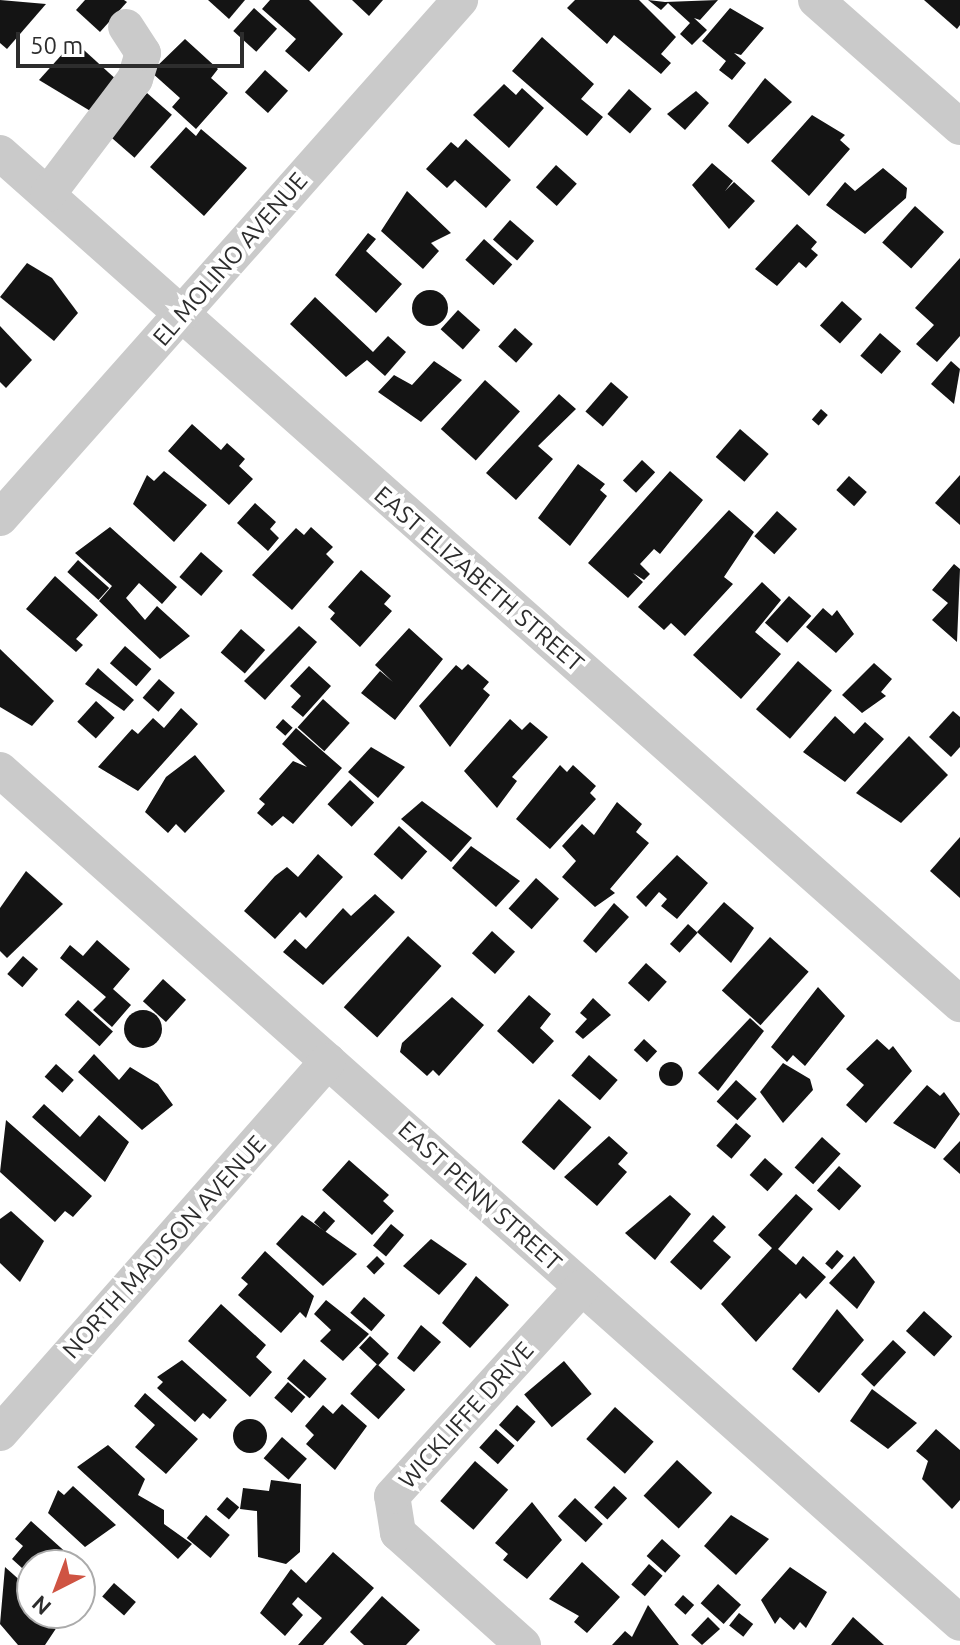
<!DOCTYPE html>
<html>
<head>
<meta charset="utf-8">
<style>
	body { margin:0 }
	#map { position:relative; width:960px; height:1645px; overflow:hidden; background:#fff; font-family:Ubuntu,sans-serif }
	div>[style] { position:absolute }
	.building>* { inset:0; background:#141414; transform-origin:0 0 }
	.round { border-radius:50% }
	.minor>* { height:36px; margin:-18px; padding:0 18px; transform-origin:18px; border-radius:18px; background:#cacaca }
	span { translate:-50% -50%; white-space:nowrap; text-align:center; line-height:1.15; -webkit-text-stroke:8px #fff; paint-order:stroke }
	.street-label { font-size:24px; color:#2d2d2d }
	.north { position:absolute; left:16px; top:1549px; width:80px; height:80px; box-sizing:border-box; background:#fff; border:2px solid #ababab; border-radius:50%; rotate:222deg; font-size:22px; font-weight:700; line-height:32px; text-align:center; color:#2d2d2d }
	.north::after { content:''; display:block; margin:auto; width:28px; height:36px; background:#cf5443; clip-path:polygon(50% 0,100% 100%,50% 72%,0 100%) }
	.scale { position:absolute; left:16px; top:32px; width:228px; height:36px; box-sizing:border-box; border:4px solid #2d2d2d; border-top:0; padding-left:10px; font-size:24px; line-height:28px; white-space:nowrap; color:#2d2d2d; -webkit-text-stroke:6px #fff; paint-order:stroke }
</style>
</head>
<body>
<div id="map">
	<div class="building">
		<i style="clip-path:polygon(0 0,46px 4px,7px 49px,0 43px)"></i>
		<i style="clip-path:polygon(85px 0,124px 0,127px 2px,100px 32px,76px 10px)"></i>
		<i style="clip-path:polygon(208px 0,245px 0,229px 19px)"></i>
		<i style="clip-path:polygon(270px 0,309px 0,343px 34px,309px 72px,285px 51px,296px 39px,262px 9px)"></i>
		<i style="clip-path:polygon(352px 0,383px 0,369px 16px)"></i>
		<i style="clip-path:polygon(575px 0,639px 0,676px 37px,661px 54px,671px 63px,661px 74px,614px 35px,607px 44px,567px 8px)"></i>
		<i style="clip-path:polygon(648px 0,665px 2px,718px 0,700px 20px,694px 18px,707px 30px,692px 45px,680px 34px,690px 23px,668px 3px,661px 10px)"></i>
		<i style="clip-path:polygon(924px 0,960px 0,960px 25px,957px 29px)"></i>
		<i style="left:254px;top:8px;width:31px;height:31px;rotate:42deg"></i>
		<i style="clip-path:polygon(730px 8px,764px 28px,741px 55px,734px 53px,746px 63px,732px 80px,719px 70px,726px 61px,702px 41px)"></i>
		<i style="clip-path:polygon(542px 37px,594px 84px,581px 99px,603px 117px,587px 136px,512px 71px)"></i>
		<i style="clip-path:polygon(185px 39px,218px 69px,211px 78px,228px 93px,196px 129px,172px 107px,180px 98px,151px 72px)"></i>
		<i style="clip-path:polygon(74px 41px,119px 82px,92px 112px,39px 80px)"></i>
		<i style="left:265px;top:70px;width:31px;height:30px;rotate:42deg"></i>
		<i style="clip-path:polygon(765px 78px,792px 102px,748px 144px,728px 126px)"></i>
		<i style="clip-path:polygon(504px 84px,516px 95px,522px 88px,544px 108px,509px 148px,473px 115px)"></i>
		<i style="left:629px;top:89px;width:30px;height:33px;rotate:41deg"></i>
		<i style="clip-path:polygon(696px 91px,709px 103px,685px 130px,667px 114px)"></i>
		<i style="left:147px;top:93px;width:33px;height:57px;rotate:41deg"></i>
		<i style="clip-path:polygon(812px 115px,845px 135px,840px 140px,850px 149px,809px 196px,771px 161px)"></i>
		<i style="clip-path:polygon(186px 127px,196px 136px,201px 129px,247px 168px,204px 216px,150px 167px)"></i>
		<i style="clip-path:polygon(466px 139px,511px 180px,486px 208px,455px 180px,447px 188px,426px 169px,451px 142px,458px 148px)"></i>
		<i style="clip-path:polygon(712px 163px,733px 181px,725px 191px,734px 182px,755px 201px,729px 229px,692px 185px)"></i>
		<i style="left:556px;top:165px;width:28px;height:30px;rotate:42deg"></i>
		<i style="clip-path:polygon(883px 168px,907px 188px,906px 198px,865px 234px,826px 205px,845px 182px,855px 191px)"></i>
		<i style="clip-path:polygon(407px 191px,451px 233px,431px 243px,439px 251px,423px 269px,381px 231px)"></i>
		<i style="left:915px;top:206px;width:39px;height:49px;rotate:42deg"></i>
		<i style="left:510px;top:220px;width:32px;height:26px;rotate:41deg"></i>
		<i style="clip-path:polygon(797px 224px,817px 242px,811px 249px,818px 255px,806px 268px,799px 262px,777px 286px,755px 269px)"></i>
		<i style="clip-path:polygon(368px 233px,376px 239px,366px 251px,402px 284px,376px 313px,335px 275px)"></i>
		<i style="left:484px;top:239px;width:38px;height:28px;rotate:42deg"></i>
		<i style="clip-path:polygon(960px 258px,960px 336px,937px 362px,916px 344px,934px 325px,915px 308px)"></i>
		<i style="clip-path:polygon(27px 263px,52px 278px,78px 313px,54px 341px,0 297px)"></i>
		<i class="round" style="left:412px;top:290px;width:36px;height:36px"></i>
		<i style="clip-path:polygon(315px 297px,373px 352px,388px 336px,406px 352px,385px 376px,367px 360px,346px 377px,290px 324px)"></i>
		<i style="left:842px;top:301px;width:27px;height:33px;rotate:42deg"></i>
		<i style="left:458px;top:310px;width:30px;height:26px;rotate:42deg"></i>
		<i style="clip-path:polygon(0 326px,32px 360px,6px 388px,0 382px)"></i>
		<i style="left:515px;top:328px;width:24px;height:25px;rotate:42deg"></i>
		<i style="left:880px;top:333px;width:28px;height:30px;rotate:41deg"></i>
		<i style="clip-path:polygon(434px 361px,462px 380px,421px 422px,378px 392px,394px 375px,412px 385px)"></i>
		<i style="clip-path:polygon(951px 361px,960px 369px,954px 404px,931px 384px)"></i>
		<i style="left:485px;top:380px;width:47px;height:66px;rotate:42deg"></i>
		<i style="left:611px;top:382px;width:23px;height:39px;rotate:41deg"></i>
		<i style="clip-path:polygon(559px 394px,576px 409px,538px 446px,553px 459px,516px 500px,486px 473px)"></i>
		<i style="left:821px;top:409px;width:9px;height:14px;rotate:41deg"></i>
		<i style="clip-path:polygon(192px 424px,221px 450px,227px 443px,245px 459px,239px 466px,253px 479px,229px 505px,168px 451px)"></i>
		<i style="left:740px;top:429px;width:38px;height:37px;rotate:41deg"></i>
		<i style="left:642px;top:460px;width:18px;height:28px;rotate:43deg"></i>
		<i style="clip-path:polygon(578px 464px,605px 484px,600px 490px,607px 496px,570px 546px,538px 518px)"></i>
		<i style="clip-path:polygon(164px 471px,207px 505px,174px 542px,133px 504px,147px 475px,154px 481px)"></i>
		<i style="clip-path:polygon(670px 471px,703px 500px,660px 554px,654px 549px,640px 564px,650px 574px,644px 580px,633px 573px,643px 582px,628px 598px,588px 563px)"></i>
		<i style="clip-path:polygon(960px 475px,960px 525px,935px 503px)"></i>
		<i style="left:849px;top:476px;width:24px;height:19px;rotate:42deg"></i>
		<i style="clip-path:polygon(255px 503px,276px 522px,270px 529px,279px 538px,268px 551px,237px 523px)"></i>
		<i style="clip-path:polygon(729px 510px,754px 532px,724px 577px,733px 584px,685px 636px,671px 623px,664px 630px,638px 607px)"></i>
		<i style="left:777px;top:511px;width:27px;height:34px;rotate:42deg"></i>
		<i style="clip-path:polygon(110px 527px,177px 587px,162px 604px,139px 583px,126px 598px,145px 620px,157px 606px,190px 636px,160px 659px,99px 601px,112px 586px,75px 553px)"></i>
		<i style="clip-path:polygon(311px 527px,333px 547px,326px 554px,334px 562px,292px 610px,252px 575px,296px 528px,304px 535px)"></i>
		<i style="left:201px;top:552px;width:29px;height:33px;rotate:41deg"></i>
		<i style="left:78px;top:560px;width:42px;height:16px;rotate:42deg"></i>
		<i style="clip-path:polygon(954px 564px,960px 569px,957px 642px,932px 620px,948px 603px,932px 590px)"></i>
		<i style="clip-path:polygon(361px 570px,391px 596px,384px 604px,392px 611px,360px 647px,330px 619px,335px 613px,328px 607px)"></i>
		<i style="clip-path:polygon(55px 576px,98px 615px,76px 639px,83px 645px,76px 652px,26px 609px)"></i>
		<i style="clip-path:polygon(762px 582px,781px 600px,755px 632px,781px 654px,741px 699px,693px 655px)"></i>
		<i style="left:789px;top:596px;width:30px;height:36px;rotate:42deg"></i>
		<i style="clip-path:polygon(823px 608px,832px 616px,837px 610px,854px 634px,836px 653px,806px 627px)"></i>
		<i style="clip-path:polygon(299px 626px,317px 642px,265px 700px,244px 681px)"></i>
		<i style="clip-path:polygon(409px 628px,443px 659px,395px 720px,361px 693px,380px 671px,393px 682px,375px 665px)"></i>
		<i style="left:241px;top:629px;width:32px;height:31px;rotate:41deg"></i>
		<i style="left:125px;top:646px;width:35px;height:23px;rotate:41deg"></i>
		<i style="clip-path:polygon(0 649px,54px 701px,32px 726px,0 707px)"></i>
		<i style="left:798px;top:661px;width:45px;height:64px;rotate:41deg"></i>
		<i style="clip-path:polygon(874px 663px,892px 679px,881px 692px,886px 696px,862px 713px,842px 695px)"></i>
		<i style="clip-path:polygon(468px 664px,489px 682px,483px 689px,490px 695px,450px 747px,419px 706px,456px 665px,462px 670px)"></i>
		<i style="clip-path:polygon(309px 666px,331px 686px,303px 717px,291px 707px,301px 696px,290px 686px)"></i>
		<i style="clip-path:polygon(98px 668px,134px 700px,124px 711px,85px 684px)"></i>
		<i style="left:159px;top:679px;width:21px;height:25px;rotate:41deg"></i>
		<i style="left:323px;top:699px;width:36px;height:38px;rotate:42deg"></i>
		<i style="left:96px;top:701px;width:25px;height:28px;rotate:42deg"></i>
		<i style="clip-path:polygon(181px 708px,198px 724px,138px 791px,98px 767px,132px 729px,138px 734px,153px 718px,164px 728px)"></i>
		<i style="clip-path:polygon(953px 711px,960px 717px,960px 747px,951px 757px,929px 737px)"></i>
		<i style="clip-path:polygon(835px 716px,854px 734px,865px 722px,884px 739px,845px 782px,803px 752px)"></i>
		<i style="left:283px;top:719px;width:13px;height:11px;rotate:42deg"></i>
		<i style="clip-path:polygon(510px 719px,522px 730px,530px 722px,548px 737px,512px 777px,517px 781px,497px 808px,464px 771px)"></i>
		<i style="clip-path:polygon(296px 728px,342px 768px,293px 824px,283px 816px,272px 826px,257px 813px,265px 804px,259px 799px,293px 761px,307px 767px,282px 744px)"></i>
		<i style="clip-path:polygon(909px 736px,948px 775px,901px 823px,856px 793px)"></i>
		<i style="clip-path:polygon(371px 747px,405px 767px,378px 798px,348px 772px)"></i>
		<i style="clip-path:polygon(195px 755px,225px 791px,185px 833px,176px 824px,168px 833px,145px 812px,166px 777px)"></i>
		<i style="clip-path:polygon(560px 765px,567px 772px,573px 765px,596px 786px,590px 793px,596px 799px,550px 849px,516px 819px)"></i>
		<i style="left:350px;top:780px;width:33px;height:33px;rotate:43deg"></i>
		<i style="clip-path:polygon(422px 801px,472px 838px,451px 862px,401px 819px)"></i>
		<i style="clip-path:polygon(617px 802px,642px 824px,636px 832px,649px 843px,610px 889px,615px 893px,595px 907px,562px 877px,576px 861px,562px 846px,582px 824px,594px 835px)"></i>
		<i style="left:399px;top:826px;width:38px;height:38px;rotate:42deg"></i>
		<i style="clip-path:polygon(960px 837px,960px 898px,930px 871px)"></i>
		<i style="clip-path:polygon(471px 846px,520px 881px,496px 907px,452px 868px)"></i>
		<i style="clip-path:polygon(318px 854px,343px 877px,306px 918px,300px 912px,275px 939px,244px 911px,275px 876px,287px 867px,298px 877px)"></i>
		<i style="clip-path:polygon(677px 855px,708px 883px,677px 919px,661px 906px,667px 899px,659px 892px,646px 907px,636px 897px)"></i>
		<i style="clip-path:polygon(26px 871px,63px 904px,7px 958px,0 951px,0 908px)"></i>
		<i style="left:536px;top:878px;width:31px;height:41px;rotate:42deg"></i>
		<i style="clip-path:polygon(375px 894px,395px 912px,323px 985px,283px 952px,295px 939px,306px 949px,343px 908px,351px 916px)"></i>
		<i style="clip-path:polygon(724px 902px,754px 928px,731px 963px,697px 932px)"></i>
		<i style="clip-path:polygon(614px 903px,629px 917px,596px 953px,583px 941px)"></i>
		<i style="left:688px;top:924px;width:13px;height:27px;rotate:42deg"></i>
		<i style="left:492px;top:931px;width:31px;height:30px;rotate:42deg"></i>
		<i style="left:408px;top:936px;width:45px;height:96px;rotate:42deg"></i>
		<i style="left:770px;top:937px;width:52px;height:72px;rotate:42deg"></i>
		<i style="clip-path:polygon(97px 940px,130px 969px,113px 989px,131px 1005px,112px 1027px,93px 1010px,106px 997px,60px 958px,70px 945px,83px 956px)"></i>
		<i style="left:23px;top:956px;width:20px;height:24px;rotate:41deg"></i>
		<i style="left:646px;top:963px;width:28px;height:27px;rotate:42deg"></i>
		<i style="left:163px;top:979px;width:31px;height:30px;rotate:42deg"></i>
		<i style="clip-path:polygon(818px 987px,845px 1016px,805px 1066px,793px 1055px,787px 1062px,771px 1047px)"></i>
		<i style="clip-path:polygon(529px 995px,551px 1014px,540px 1028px,554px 1041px,533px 1064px,497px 1031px)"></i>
		<i style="clip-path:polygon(452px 997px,484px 1025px,439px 1076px,433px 1070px,427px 1076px,400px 1052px,402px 1043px)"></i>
		<i style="clip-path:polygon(593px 998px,611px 1015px,583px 1039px,575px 1032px,587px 1019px,580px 1013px)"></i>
		<i style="left:78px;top:1000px;width:47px;height:20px;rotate:42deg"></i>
		<i class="round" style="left:124px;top:1010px;width:38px;height:38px"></i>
		<i style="clip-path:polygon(750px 1018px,764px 1031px,718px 1091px,698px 1073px)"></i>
		<i style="left:644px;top:1039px;width:18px;height:15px;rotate:43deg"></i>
		<i style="clip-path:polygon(877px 1039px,889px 1050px,893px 1046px,912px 1071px,866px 1123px,846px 1105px,864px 1085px,846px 1069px)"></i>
		<i style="clip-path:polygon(94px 1054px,119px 1080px,130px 1067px,158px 1084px,173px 1105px,142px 1130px,78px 1072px)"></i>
		<i style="left:589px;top:1055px;width:38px;height:27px;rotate:41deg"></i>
		<i class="round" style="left:659px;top:1062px;width:24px;height:24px"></i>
		<i style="clip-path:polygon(783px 1063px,810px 1079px,813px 1090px,783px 1123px,760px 1092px)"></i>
		<i style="left:56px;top:1064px;width:24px;height:17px;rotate:42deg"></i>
		<i style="left:736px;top:1080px;width:28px;height:29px;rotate:42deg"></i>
		<i style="clip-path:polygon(927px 1085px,940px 1096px,944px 1092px,960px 1114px,935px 1149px,893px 1123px)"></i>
		<i style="left:559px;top:1099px;width:43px;height:57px;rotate:41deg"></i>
		<i style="clip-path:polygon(44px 1104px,80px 1137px,99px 1115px,129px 1142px,105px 1182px,32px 1117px)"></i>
		<i style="clip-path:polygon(6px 1120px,92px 1196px,73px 1217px,65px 1211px,55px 1222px,0 1172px)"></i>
		<i style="left:736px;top:1123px;width:20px;height:30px;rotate:41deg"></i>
		<i style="clip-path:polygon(609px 1136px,628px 1153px,618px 1164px,627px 1172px,597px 1206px,564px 1177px)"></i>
		<i style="left:822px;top:1137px;width:25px;height:41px;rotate:42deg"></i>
		<i style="clip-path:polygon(960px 1141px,960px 1174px,943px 1159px)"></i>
		<i style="left:765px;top:1158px;width:24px;height:23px;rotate:42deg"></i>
		<i style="clip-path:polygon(349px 1160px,389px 1195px,383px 1201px,394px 1211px,372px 1235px,322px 1190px)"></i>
		<i style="left:839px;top:1166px;width:30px;height:33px;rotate:42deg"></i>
		<i style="clip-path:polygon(796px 1194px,813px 1209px,778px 1249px,796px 1265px,803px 1256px,826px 1277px,806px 1299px,800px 1293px,756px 1342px,721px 1304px,772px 1248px,758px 1235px)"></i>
		<i style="clip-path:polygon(670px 1195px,691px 1214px,655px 1260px,625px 1233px)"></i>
		<i style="clip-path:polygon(11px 1211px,44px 1241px,20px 1282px,0 1263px,0 1219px)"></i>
		<i style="left:324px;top:1211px;width:15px;height:15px;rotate:42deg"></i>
		<i style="clip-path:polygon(302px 1215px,357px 1254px,323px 1286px,276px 1244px)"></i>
		<i style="clip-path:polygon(713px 1215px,726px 1227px,713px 1241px,731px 1257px,701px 1290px,670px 1262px)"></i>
		<i style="left:391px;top:1224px;width:17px;height:28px;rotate:40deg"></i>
		<i style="clip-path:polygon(431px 1239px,467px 1264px,439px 1295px,403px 1266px)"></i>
		<i style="left:837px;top:1250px;width:9px;height:18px;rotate:41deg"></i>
		<i style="clip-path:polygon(265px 1251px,314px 1296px,306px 1318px,300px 1312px,281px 1333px,238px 1295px,248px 1284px,241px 1278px)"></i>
		<i style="left:377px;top:1256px;width:11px;height:15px;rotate:45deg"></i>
		<i style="clip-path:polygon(854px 1256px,875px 1282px,857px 1309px,829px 1283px)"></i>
		<i style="clip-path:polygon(476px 1276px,509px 1305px,470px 1348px,442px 1323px)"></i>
		<i style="left:364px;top:1297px;width:28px;height:21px;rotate:41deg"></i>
		<i style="clip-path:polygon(326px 1300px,369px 1334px,343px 1361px,320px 1341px,331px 1330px,314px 1314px)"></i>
		<i style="clip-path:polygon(221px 1304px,266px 1345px,256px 1357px,272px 1372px,250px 1397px,188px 1341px)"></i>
		<i style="clip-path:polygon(837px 1309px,864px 1340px,819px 1393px,792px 1369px)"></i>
		<i style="left:924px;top:1311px;width:38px;height:27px;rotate:42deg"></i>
		<i style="clip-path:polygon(421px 1325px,441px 1342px,414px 1372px,397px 1358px)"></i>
		<i style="left:370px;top:1336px;width:26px;height:16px;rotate:43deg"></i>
		<i style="left:893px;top:1340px;width:18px;height:47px;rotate:43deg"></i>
		<i style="left:304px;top:1359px;width:30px;height:26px;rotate:41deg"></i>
		<i style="clip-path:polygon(182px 1360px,227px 1400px,210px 1419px,203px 1413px,195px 1422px,157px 1388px,163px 1382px,157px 1377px)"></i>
		<i style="left:564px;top:1361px;width:43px;height:52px;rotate:50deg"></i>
		<i style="left:377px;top:1364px;width:38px;height:40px;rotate:42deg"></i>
		<i style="left:288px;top:1382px;width:23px;height:21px;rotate:41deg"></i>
		<i style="clip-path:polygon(872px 1389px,917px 1423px,888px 1449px,850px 1421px)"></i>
		<i style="clip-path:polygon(145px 1393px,198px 1439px,166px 1474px,135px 1447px,155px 1425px,134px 1406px)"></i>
		<i style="clip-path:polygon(342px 1404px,367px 1426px,335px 1470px,306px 1444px,314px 1435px,305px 1426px,323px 1405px,333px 1414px)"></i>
		<i style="left:517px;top:1405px;width:25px;height:27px;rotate:42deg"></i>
		<i style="left:615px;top:1407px;width:52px;height:43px;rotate:42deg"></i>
		<i class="round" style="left:233px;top:1419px;width:34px;height:34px"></i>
		<i style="left:496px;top:1429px;width:25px;height:25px;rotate:42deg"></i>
		<i style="clip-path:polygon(936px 1429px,960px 1450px,960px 1500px,952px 1509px,922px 1479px,928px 1461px,916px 1451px)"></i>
		<i style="left:282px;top:1437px;width:33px;height:28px;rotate:41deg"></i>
		<i style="clip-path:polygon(108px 1445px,145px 1479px,138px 1495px,164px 1510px,164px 1524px,192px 1544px,178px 1559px,77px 1467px)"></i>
		<i style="left:677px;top:1460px;width:48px;height:49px;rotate:43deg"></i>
		<i style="left:475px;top:1461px;width:44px;height:53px;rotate:41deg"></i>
		<i style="clip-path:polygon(271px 1480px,301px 1484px,300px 1552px,286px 1564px,258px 1557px,257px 1511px,240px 1509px,243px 1488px,269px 1491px)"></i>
		<i style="clip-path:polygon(73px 1486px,116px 1525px,85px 1547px,48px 1513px,58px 1490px,64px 1495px)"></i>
		<i style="left:614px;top:1486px;width:18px;height:29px;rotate:43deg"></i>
		<i style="left:227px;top:1497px;width:16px;height:16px;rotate:40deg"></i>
		<i style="left:575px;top:1498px;width:38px;height:25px;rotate:43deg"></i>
		<i style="clip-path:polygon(532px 1502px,562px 1540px,527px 1579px,503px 1560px,508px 1554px,495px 1543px)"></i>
		<i style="left:206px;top:1515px;width:31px;height:30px;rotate:40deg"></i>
		<i style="clip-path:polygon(731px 1515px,769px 1539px,736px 1575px,704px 1546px)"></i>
		<i style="clip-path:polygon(31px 1521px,80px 1565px,32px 1565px,32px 1577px,12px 1559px,23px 1546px,15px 1539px)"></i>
		<i style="left:662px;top:1539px;width:25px;height:23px;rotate:42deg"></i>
		<i style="clip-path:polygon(333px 1552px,374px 1588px,323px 1645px,298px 1645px,322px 1618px,298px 1597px,292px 1604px,303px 1615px,285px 1636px,260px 1613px,291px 1569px,306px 1583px)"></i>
		<i style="clip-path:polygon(582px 1562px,620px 1597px,587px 1633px,574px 1622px,579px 1616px,549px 1599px)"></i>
		<i style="left:649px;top:1564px;width:18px;height:27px;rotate:41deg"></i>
		<i style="clip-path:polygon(5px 1567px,32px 1591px,32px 1613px,57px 1627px,45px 1645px,18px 1645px,0 1624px)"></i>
		<i style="clip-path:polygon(790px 1567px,827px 1592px,806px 1628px,800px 1622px,794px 1630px,780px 1617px,775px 1624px,761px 1600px)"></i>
		<i style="left:114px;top:1583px;width:29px;height:18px;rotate:41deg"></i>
		<i style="left:718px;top:1584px;width:31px;height:26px;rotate:42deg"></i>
		<i style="left:683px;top:1595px;width:15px;height:13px;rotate:42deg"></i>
		<i style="clip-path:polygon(382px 1596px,420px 1630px,406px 1645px,364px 1645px,350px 1632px)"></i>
		<i style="clip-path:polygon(648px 1605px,679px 1645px,612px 1645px,625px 1631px,632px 1637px)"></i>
		<i style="left:739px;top:1613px;width:18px;height:16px;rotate:38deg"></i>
		<i style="clip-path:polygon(708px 1617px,720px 1629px,702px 1645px,691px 1635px)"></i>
		<i style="clip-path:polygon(853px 1617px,884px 1645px,831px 1645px)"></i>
	</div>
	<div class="minor">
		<i style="left:816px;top:0;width:192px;rotate:41.4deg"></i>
		<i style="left:0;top:153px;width:1283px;rotate:41.56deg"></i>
		<i style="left:48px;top:194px;width:144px;rotate:-52.9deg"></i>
		<i style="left:135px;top:79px;width:27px;rotate:-73deg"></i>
		<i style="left:143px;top:53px;width:31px;rotate:-123deg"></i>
		<i style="left:0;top:518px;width:693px;rotate:-48.39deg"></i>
		<i style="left:0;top:770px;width:1284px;rotate:41.62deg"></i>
		<i style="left:0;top:1433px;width:496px;rotate:-48.6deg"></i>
		<i style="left:523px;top:1645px;width:168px;rotate:-138.1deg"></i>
		<i style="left:398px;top:1533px;width:37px;rotate:-99deg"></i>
		<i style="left:392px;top:1496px;width:282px;rotate:-47.7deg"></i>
	</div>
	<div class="street-label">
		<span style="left:230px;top:259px;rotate:-49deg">EL MOLINO AVENUE</span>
		<span style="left:479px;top:579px;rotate:41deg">EAST ELIZABETH STREET</span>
		<span style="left:480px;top:1196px;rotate:42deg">EAST PENN STREET</span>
		<span style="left:164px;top:1247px;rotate:-48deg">NORTH MADISON AVENUE</span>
		<span style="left:466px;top:1415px;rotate:-48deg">WICKLIFFE DRIVE</span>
	</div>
	<div class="north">N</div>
	<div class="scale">50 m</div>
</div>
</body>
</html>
